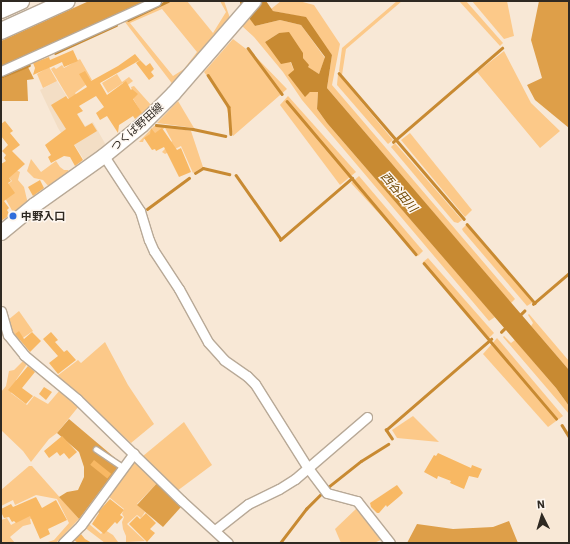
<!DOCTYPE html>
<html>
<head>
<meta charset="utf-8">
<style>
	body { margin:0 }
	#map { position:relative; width:570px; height:544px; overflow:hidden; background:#f8e8d6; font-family:"IBM Plex Sans","Noto Sans JP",sans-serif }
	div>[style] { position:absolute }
	.built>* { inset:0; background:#f3dec5 }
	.green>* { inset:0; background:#fcc989 }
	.forest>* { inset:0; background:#de9f49 }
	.water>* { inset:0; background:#c88a32 }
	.stream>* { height:2.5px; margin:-1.25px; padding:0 1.25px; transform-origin:1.25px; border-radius:1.25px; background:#c88a32 }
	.building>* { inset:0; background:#f8b863; transform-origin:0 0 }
	.roads { filter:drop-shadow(1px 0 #b8a997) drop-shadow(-1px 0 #b8a997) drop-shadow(0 1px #b8a997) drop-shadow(0 -1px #b8a997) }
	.lane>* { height:4.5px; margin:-2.25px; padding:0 2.25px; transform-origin:2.25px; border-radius:2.25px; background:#fff }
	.street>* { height:9px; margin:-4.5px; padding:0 4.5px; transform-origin:4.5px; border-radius:4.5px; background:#fff }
	.primary>* { height:14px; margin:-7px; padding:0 7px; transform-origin:7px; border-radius:7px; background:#fff }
	.highway>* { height:16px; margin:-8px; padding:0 8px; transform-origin:8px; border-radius:8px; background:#fff }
	.dots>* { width:11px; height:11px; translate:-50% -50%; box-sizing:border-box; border:2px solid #fef7f0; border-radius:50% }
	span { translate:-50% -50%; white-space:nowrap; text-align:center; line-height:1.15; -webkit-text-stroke:3px #fef7f0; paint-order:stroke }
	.street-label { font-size:11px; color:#2f2922 }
	.poi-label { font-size:11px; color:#2f2922; font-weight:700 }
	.left { translate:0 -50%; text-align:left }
	.water-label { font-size:12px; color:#704700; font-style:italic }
	.frame { position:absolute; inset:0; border:2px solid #2f2922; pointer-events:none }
	.north { position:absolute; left:522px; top:496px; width:40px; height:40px; -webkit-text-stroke:3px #fef7f0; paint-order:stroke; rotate:355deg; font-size:11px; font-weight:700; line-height:16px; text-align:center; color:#2f2922 }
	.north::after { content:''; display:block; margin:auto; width:14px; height:18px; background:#2f2922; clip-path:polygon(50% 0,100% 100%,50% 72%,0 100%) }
</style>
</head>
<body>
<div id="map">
	<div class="built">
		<i style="clip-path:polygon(57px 81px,85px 126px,93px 122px,107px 147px,86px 163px,74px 144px,69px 146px,58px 128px,40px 90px)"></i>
	</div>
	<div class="green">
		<i style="clip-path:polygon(evenodd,171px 1px,187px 1px,213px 33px,226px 12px,220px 1px,224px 1px,230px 18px,174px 86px,125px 22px,171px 1px,162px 9px,197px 52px,184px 69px,173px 76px,130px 23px,162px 9px)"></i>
		<i style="clip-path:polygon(281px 1px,299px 1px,314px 5px,340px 44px,332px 85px,515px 299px,511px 303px,327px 88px,332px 55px,303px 17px,273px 11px,271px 9px)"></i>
		<i style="clip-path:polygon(397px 1px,402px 1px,346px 49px,342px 75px,339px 71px,342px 48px)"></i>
		<i style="clip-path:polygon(459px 1px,466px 1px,503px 43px,500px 46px)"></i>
		<i style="clip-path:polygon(472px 1px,507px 1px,514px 36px,504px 39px)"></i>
		<i style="clip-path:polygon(250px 18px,255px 26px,280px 20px,301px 25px,325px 58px,319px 74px,307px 67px,308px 65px,303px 58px,279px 33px,265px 42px,290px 61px,305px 96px,310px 92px,318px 92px,317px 109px,327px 123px,495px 317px,489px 321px,302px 100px,283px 72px,254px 37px,242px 26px)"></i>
		<i style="clip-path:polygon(233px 39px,254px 55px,287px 89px,233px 136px,225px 100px,204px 72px)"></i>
		<i style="clip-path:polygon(504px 51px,531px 103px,560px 131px,540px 148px,477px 72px)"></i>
		<i style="clip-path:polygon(80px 59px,92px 80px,75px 93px,77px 96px,72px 104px,51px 69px,54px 67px,56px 69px,62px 65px,64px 68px)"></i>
		<i style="clip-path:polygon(49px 67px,57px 81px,43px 88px,37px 74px)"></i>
		<i style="clip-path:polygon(117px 74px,122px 82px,129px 77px,133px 81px,125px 87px,123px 83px,108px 93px,102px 83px)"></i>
		<i style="clip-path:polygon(338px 74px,393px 140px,388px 144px,337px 85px)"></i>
		<i style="clip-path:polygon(134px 86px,151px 105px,151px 109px,143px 116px,130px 93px,132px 90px,131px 87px)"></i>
		<i style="clip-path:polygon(288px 96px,356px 172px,340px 185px,280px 105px)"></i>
		<i style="clip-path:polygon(178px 101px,194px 128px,157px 123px)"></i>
		<i style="clip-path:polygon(154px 126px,169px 127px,191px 131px,203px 167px,193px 173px,181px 146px,165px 154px,162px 152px,172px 141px,165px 128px,144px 139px,143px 142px,139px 142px)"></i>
		<i style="clip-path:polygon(410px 133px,472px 210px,465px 217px,401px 140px)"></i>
		<i style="clip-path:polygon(395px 143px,462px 220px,458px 223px,454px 222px,391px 147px)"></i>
		<i style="clip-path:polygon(31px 159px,41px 172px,56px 161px,60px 167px,64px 170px,68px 170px,71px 174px,49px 187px,43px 180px,34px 178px,27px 171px)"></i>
		<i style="clip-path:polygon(16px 170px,20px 172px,18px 180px,24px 187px,28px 204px,14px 214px,1px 191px,1px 183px,5px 186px,12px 181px,8px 177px)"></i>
		<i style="clip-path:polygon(359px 176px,423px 251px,418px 256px,351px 183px)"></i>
		<i style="clip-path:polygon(466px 225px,533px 302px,527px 306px,463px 231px,462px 229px)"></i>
		<i style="clip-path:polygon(428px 258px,494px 333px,488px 339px,423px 262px)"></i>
		<i style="clip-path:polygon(19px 311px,33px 331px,17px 342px,12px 334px,8px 320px)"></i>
		<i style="clip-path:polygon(529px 314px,569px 361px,569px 370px,531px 326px,533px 323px,528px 315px)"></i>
		<i style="clip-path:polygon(504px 336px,511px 343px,515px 340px,556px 388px,569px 406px,569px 414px,503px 337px)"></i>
		<i style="clip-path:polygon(497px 338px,563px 416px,548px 427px,483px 354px)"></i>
		<i style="clip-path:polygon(105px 342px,128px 385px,154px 424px,131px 443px,57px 376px,78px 360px,81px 363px)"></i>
		<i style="clip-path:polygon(24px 360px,27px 364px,16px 380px,18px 383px,11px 393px,27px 405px,34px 396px,48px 404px,60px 390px,79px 406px,57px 433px,49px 439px,31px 462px,23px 451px,1px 430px,1px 392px,6px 386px,9px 371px,14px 370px)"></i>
		<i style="clip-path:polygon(413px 416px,439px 442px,397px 438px,392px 430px)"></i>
		<i style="clip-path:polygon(184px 422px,212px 465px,177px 491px,143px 456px)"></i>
		<i style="clip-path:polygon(138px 460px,158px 482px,137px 504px,145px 512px,141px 518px,137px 515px,127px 524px,145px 541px,126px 542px,126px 536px,123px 529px,122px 522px,124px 517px,122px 514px,124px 509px,109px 497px,89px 524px,101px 534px,105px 530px,113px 535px,118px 542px,105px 543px,84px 527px,131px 462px)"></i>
		<i style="clip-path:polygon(29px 466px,32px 466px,79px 519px,56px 543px,45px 543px,54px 540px,69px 523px,57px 499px,36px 495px,15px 505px,13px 500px,1px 506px,1px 490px)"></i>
		<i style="clip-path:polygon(358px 507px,383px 539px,374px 543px,341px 543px,335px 529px)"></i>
		<i style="clip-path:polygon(31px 514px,33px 518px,30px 519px,31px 524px,23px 526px,10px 537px,15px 543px,1px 543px,1px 520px,7px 518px,11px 525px)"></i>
	</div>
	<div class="forest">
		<i style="clip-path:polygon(89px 1px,150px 1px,1px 68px,1px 41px)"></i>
		<i style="clip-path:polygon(539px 1px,569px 1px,569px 128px,535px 100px,527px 85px,542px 78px,531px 40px)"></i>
		<i style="clip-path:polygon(28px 67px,34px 79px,27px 80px,28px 101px,1px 101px,1px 79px)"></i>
		<i style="clip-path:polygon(69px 419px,121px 463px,79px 519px,59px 497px,67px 492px,78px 490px,84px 477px,84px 467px,79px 452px,57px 433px)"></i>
		<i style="clip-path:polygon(158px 482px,181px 507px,163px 527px,137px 505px)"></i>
		<i style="clip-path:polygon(509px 521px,518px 543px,407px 543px,417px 524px,453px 529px,493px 527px)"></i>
	</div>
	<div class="water">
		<i style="clip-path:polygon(266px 1px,273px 11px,306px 17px,332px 55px,327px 88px,569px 370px,569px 406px,556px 388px,327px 123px,317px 109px,318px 92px,310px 92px,305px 97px,288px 75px,294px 70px,291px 62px,281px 64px,265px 42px,279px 33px,289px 32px,303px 53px,303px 58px,309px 65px,308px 67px,319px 74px,325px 57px,301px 25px,280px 20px,255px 26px,241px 7px,240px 2px)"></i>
	</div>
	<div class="stream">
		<i style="left:128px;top:20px;width:44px;rotate:-25.4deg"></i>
		<i style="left:248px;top:48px;width:57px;rotate:53.5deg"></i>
		<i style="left:55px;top:53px;width:67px;rotate:-24.7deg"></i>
		<i style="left:339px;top:73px;width:192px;rotate:49.4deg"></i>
		<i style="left:208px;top:75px;width:38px;rotate:57deg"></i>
		<i style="left:229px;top:107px;width:27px;rotate:86deg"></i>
		<i style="left:1px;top:77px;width:30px;rotate:-23deg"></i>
		<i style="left:287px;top:101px;width:200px;rotate:49.9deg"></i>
		<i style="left:156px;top:125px;width:37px;rotate:6deg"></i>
		<i style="left:193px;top:129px;width:33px;rotate:12deg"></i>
		<i style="left:393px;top:142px;width:144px;rotate:-40.8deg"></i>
		<i style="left:195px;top:173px;width:9px;rotate:-32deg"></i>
		<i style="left:203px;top:168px;width:27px;rotate:13deg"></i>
		<i style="left:236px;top:175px;width:78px;rotate:54.9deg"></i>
		<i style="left:147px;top:209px;width:52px;rotate:-36.4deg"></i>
		<i style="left:467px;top:224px;width:104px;rotate:49.3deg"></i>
		<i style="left:280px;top:240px;width:95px;rotate:-40.7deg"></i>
		<i style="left:424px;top:263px;width:204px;rotate:49.6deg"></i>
		<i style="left:533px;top:304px;width:48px;rotate:-40.7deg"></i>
		<i style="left:520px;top:315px;width:6px;rotate:-45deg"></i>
		<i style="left:501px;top:332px;width:7px;rotate:-45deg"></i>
		<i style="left:562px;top:425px;width:13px;rotate:58deg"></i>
		<i style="left:392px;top:439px;width:11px;rotate:-124deg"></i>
		<i style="left:386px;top:430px;width:139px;rotate:-40.9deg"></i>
		<i style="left:327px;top:488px;width:43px;rotate:-38.5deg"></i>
		<i style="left:361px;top:461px;width:32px;rotate:-32deg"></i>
		<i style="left:280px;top:543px;width:43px;rotate:-52.6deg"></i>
		<i style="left:306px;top:509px;width:23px;rotate:-45deg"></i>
	</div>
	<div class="building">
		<i style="clip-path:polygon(73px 50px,78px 61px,64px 67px,62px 62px,33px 75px,35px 68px,33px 63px,49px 57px,50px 60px)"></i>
		<i style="clip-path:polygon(135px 54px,140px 60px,100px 83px,107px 95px,126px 81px,131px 90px,132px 89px,138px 94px,133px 99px,142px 113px,135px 119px,133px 116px,119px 125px,118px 133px,107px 116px,100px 120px,96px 113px,104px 107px,96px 96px,79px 106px,83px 111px,77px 114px,85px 127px,92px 123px,97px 131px,74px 145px,83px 160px,75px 166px,70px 157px,64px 156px,51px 163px,48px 157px,51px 155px,45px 145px,66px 129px,51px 105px,66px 96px,68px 99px,87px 87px,79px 74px,85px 71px,91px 81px,118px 66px)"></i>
		<i style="clip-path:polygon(140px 60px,146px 66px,150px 63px,154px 69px,151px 72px,154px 76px,149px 80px,136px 63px)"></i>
		<i style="clip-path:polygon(5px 121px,13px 131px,10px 133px,20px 145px,12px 151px,25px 164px,9px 178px,11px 181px,8px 183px,15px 193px,4px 201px,9px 208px,7px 210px,10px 215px,1px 221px,1px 164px,6px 161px,4px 158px,6px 155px,2px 151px,8px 145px,1px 136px,1px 124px)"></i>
		<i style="clip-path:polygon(151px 128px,155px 133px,162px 128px,177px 150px,181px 148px,191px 172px,179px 177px,164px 147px,156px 151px,155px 149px,152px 150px,144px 138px,150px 134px)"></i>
		<i style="clip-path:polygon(40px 180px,44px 188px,33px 196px,28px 187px)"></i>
		<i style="clip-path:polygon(19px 331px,24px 339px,32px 332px,41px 341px,30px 352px,15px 334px)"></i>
		<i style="clip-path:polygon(51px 332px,58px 340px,55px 342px,64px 352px,67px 350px,76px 360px,58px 374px,49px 363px,58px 356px,43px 339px)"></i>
		<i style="clip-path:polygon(28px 366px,35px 372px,22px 388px,33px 396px,26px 404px,8px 390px)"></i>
		<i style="clip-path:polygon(44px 387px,52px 392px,46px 400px,39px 394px)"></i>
		<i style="clip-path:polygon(62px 436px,77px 452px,69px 459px,64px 453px,60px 456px,57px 452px,49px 458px,44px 451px)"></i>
		<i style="clip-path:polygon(438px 453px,471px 468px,472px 465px,482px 469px,478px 478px,469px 476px,464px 489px,450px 483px,451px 481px,438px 476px,437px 479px,424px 472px,434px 455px,436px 456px)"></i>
		<i style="left:94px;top:460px;width:22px;height:6px;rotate:39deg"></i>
		<i style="clip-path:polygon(397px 485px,403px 493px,400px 496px,387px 507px,386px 505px,379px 513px,377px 513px,371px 507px,370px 503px)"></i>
		<i style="clip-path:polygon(36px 497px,42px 508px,56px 500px,67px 520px,48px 529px,50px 534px,40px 539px,30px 516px,16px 523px,14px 521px,12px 522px,9px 517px,4px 518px,1px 512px,1px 509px,11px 504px,13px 507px)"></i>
		<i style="clip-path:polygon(110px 499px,124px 510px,120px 515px,123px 517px,117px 524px,115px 522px,104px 534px,92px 524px,99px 513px,98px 512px)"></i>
		<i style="clip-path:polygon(146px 513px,156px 523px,150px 529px,155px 533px,147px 542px,129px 524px,137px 516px,140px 519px)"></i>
		<i style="clip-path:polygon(81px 534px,85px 539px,92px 543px,78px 543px,74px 540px)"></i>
	</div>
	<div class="roads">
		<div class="lane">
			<i style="left:96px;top:449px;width:32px;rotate:34deg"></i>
		</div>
		<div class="street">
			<i style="left:1px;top:71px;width:170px;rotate:-24.3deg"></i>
			<i style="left:104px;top:156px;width:66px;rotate:56.8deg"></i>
			<i style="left:140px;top:211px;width:30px;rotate:73deg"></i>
			<i style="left:149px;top:240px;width:12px;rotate:66deg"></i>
			<i style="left:154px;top:251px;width:45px;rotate:56.7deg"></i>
			<i style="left:179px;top:289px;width:60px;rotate:61.3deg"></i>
			<i style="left:208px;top:342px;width:24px;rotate:48deg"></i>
			<i style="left:224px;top:360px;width:28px;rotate:35deg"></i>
			<i style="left:247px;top:376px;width:11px;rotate:45deg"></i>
			<i style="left:255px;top:384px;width:99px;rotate:57.8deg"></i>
			<i style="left:308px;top:468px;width:31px;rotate:53deg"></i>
			<i style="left:327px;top:493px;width:31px;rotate:15deg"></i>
			<i style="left:357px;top:501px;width:53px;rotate:51.8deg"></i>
			<i style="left:1px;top:311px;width:25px;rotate:74deg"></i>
			<i style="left:8px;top:335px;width:26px;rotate:51deg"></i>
			<i style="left:24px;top:355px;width:69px;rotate:39.7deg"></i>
			<i style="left:77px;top:399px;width:146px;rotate:44.2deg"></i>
			<i style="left:182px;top:501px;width:62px;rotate:42.4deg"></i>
			<i style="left:215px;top:530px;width:42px;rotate:-38.2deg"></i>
			<i style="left:248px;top:504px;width:34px;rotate:-26deg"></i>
			<i style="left:279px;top:489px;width:19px;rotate:-32deg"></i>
			<i style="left:295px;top:479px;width:95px;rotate:-40.7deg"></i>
			<i style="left:63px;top:543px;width:25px;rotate:-45deg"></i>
			<i style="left:81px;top:525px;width:89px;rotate:-53.6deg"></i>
		</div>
		<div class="primary">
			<i style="left:1px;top:233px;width:44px;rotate:-39.5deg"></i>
			<i style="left:35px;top:205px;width:85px;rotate:-35.4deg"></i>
			<i style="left:104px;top:156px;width:49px;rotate:-39.2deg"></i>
			<i style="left:142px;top:125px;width:45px;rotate:-45deg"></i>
			<i style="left:174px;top:93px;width:122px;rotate:-49deg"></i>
		</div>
		<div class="highway">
			<i style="left:1px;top:10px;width:22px;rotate:-24deg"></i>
			<i style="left:1px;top:31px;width:72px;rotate:-24.4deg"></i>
		</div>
	</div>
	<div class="dots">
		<i style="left:13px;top:216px;background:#306edc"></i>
	</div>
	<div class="street-label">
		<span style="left:137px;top:127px;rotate:-42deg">つくば野田線</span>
	</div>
	<div class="poi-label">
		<span class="left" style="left:21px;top:216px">中野入口</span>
	</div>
	<div class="water-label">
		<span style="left:399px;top:192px;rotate:49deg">西谷田川</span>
	</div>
	<div class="frame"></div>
	<div class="north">N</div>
</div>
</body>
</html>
